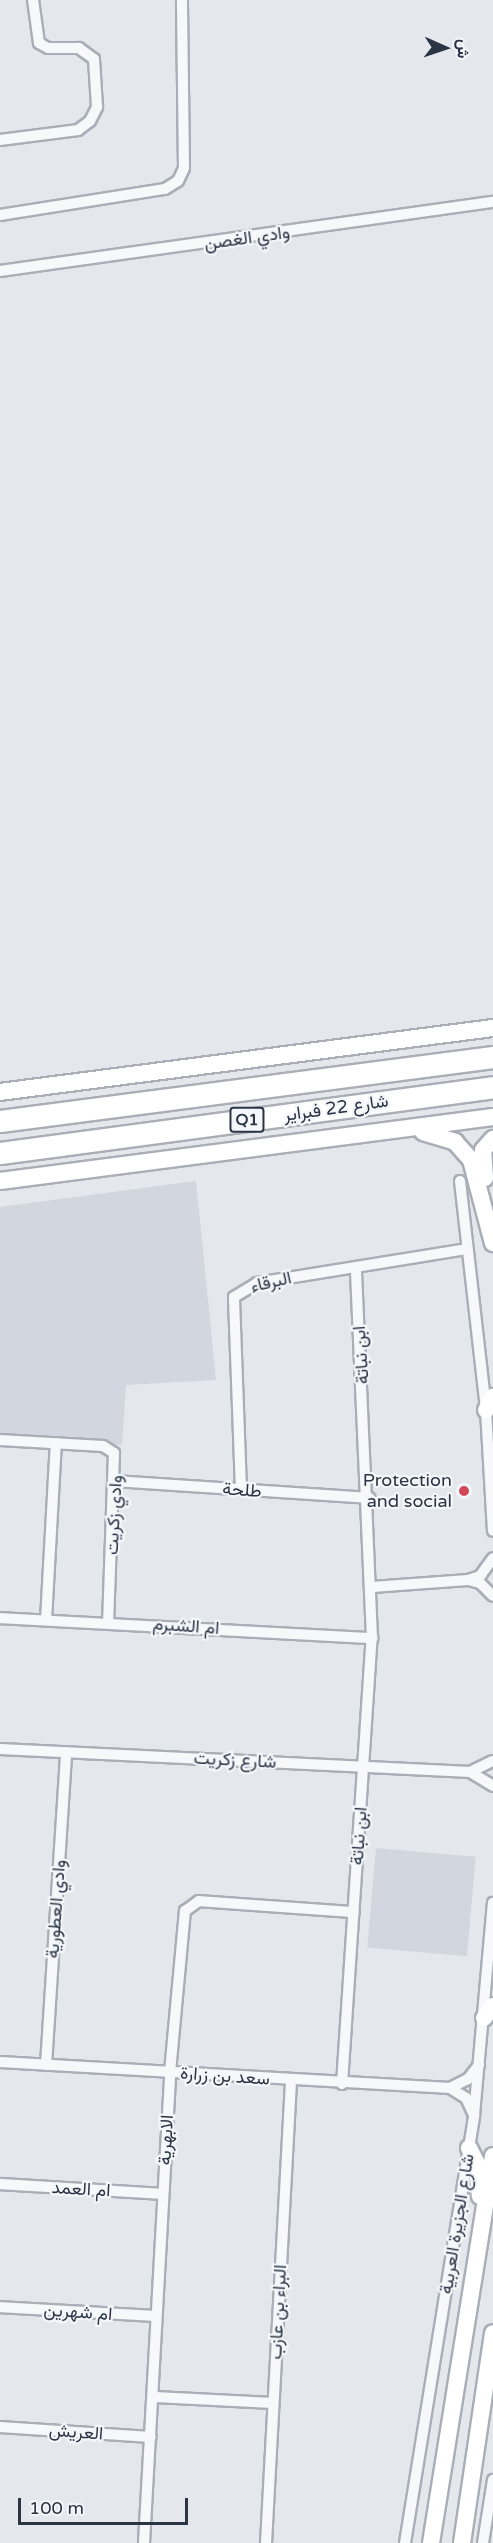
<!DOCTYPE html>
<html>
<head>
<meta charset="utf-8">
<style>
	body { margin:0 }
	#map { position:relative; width:493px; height:2543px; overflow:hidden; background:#e4e7ec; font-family:"Varela Round",Vazirmatn,sans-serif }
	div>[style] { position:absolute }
	.built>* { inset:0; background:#d2d6de; transform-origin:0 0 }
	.roads { filter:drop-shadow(2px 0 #a9aeb7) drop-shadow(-2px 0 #a9aeb7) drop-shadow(0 2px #a9aeb7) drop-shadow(0 -2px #a9aeb7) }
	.street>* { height:10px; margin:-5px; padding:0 5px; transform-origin:5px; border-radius:5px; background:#f7f8fa }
	.secondary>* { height:16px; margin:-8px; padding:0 8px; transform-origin:8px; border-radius:8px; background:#fff }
	.highway>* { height:21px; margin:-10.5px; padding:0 10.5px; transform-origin:10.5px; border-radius:10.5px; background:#fff }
	.dots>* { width:16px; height:16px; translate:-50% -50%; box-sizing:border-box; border:3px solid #f4f6f9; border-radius:50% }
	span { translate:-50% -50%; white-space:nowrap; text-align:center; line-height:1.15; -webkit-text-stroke:4.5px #f4f6f9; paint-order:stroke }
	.shield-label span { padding:2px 4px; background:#f4f6f9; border:2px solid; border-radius:4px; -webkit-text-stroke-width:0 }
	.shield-label { font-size:16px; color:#2b3445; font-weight:700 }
	.street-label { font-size:18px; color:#2b3445 }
	.poi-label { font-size:18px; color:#2b3445 }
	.right { translate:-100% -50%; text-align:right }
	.north { position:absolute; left:415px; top:18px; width:60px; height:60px; -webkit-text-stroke:4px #f4f6f9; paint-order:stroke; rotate:93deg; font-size:16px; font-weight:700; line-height:24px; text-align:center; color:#2b3445 }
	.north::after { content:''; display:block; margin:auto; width:21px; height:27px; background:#2b3445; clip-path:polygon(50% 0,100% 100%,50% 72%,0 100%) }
	.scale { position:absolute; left:18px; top:2498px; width:170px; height:27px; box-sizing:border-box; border:3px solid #2b3445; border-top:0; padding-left:8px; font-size:18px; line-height:21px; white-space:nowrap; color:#2b3445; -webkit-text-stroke:4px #f4f6f9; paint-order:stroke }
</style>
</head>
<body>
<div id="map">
	<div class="built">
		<i style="clip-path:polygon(196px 1181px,216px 1380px,126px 1385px,122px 1445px,0 1439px,0 1207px)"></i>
		<i style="left:376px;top:1848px;width:100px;height:100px;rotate:5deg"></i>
	</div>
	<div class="roads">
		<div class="street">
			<i style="left:0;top:140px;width:79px;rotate:-7.3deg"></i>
			<i style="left:78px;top:130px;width:15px;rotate:-37deg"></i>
			<i style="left:90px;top:121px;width:16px;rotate:-63deg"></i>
			<i style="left:97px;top:107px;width:48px;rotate:-93.6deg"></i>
			<i style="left:94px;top:59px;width:19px;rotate:-144deg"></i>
			<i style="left:79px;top:48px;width:31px;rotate:180deg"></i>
			<i style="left:48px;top:48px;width:10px;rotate:-151deg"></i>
			<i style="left:39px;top:43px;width:43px;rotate:-97.9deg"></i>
			<i style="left:0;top:215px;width:167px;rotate:-9deg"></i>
			<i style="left:165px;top:189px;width:15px;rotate:-32deg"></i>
			<i style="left:178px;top:181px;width:14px;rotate:-65deg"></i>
			<i style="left:184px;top:168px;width:168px;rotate:-90.7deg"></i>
			<i style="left:0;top:271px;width:498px;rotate:-8deg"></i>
			<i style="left:460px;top:1181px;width:230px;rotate:83.5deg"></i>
			<i style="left:486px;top:1410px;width:121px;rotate:86.7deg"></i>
			<i style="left:0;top:1440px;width:103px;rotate:3.3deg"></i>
			<i style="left:103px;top:1446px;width:13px;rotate:32deg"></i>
			<i style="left:114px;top:1453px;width:168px;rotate:92deg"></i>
			<i style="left:115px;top:1481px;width:255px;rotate:3.8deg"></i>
			<i style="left:241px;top:1490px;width:193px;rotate:-92.1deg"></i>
			<i style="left:234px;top:1297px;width:27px;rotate:-31deg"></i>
			<i style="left:257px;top:1283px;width:213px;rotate:-9.2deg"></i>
			<i style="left:468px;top:1580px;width:12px;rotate:14deg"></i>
			<i style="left:480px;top:1583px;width:18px;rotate:45deg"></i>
			<i style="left:372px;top:1587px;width:96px;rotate:-4.2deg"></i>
			<i style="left:468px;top:1580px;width:13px;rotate:-18deg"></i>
			<i style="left:480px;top:1576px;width:22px;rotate:-54deg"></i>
			<i style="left:0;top:1618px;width:373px;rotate:3.1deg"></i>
			<i style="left:46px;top:1620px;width:177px;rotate:-86.8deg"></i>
			<i style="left:0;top:1749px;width:471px;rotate:2.8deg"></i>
			<i style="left:470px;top:1772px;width:25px;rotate:-26deg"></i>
			<i style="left:470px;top:1772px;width:27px;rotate:31deg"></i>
			<i style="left:0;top:2062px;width:451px;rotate:3.3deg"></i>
			<i style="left:450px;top:2088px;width:20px;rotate:-27deg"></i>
			<i style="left:468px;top:2079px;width:18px;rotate:-52deg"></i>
			<i style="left:46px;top:2065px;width:313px;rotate:-86.3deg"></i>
			<i style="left:342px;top:2084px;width:447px;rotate:-86.2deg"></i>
			<i style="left:372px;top:1638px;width:371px;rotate:-92.5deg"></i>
			<i style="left:450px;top:2088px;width:19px;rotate:32deg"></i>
			<i style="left:466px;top:2098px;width:17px;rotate:65deg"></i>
			<i style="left:0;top:2184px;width:163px;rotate:3.5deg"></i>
			<i style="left:0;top:2307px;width:155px;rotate:3.3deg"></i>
			<i style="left:155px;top:2397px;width:118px;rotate:2.9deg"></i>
			<i style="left:0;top:2427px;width:151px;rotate:3.8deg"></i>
			<i style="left:144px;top:2543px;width:472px;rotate:-86.8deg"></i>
			<i style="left:170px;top:2072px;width:162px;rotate:-84.7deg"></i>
			<i style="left:185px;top:1911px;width:17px;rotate:-36deg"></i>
			<i style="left:199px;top:1901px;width:155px;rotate:4.1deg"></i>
			<i style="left:266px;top:2543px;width:464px;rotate:-86.9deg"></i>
			<i style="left:405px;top:2543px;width:434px;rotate:-80.8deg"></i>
			<i style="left:474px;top:2115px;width:213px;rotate:-84.9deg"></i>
			<i style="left:483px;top:2543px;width:64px;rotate:-81deg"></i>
		</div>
		<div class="secondary">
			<i style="left:0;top:1092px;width:497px;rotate:-7.4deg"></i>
			<i style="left:423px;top:1132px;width:34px;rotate:17deg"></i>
			<i style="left:455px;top:1142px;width:24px;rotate:48deg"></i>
			<i style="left:471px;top:1160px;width:86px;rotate:75.2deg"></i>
			<i style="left:485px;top:1178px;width:28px;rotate:-94deg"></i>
			<i style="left:483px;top:1150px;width:15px;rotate:-48deg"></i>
			<i style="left:0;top:1181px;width:497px;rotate:-7.4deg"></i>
			<i style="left:486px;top:1410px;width:15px;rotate:-62deg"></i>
			<i style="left:484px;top:2018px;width:15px;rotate:-53deg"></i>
			<i style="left:469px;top:2148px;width:18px;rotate:63deg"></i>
			<i style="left:477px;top:2164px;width:32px;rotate:85deg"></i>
			<i style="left:431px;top:2543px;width:392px;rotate:-80.9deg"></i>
			<i style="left:462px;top:2543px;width:212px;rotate:-81.6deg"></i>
		</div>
		<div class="highway">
			<i style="left:0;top:1121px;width:497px;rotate:-7.4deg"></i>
			<i style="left:0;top:1153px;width:497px;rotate:-7.6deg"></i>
		</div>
	</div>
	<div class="dots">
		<i style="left:464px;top:1491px;background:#d1495b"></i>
	</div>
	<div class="shield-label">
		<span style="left:247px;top:1120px">Q1</span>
	</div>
	<div class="street-label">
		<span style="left:247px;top:238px;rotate:-8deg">وادي الغصن</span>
		<span style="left:336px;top:1108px;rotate:-8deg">شارع 22 فبراير</span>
		<span style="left:271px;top:1282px;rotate:-13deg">البرقاء</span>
		<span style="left:361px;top:1355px;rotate:-94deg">ابن نباتة</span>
		<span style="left:242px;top:1490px;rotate:4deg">طلحة</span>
		<span style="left:114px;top:1515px;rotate:-87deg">وادي زكريت</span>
		<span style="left:186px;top:1626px;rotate:4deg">ام الشبرم</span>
		<span style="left:235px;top:1760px;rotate:3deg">شارع زكريت</span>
		<span style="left:359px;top:1836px;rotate:-86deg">ابن نباتة</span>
		<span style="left:56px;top:1909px;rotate:-86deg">وادي العطورية</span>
		<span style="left:225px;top:2076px;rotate:4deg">سعد بن زرارة</span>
		<span style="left:166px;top:2140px;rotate:-87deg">الابهرية</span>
		<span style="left:81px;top:2189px;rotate:3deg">ام العمد</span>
		<span style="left:457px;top:2224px;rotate:-81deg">شارع الجزيرة العربية</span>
		<span style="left:78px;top:2312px;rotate:4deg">ام شهرين</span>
		<span style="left:278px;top:2312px;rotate:-87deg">البراء بن عازب</span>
		<span style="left:76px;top:2432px;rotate:4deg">العريش</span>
	</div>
	<div class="poi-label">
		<span class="right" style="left:452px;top:1491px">Protection<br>and social</span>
	</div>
	<div class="north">ش</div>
	<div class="scale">100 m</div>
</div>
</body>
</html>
